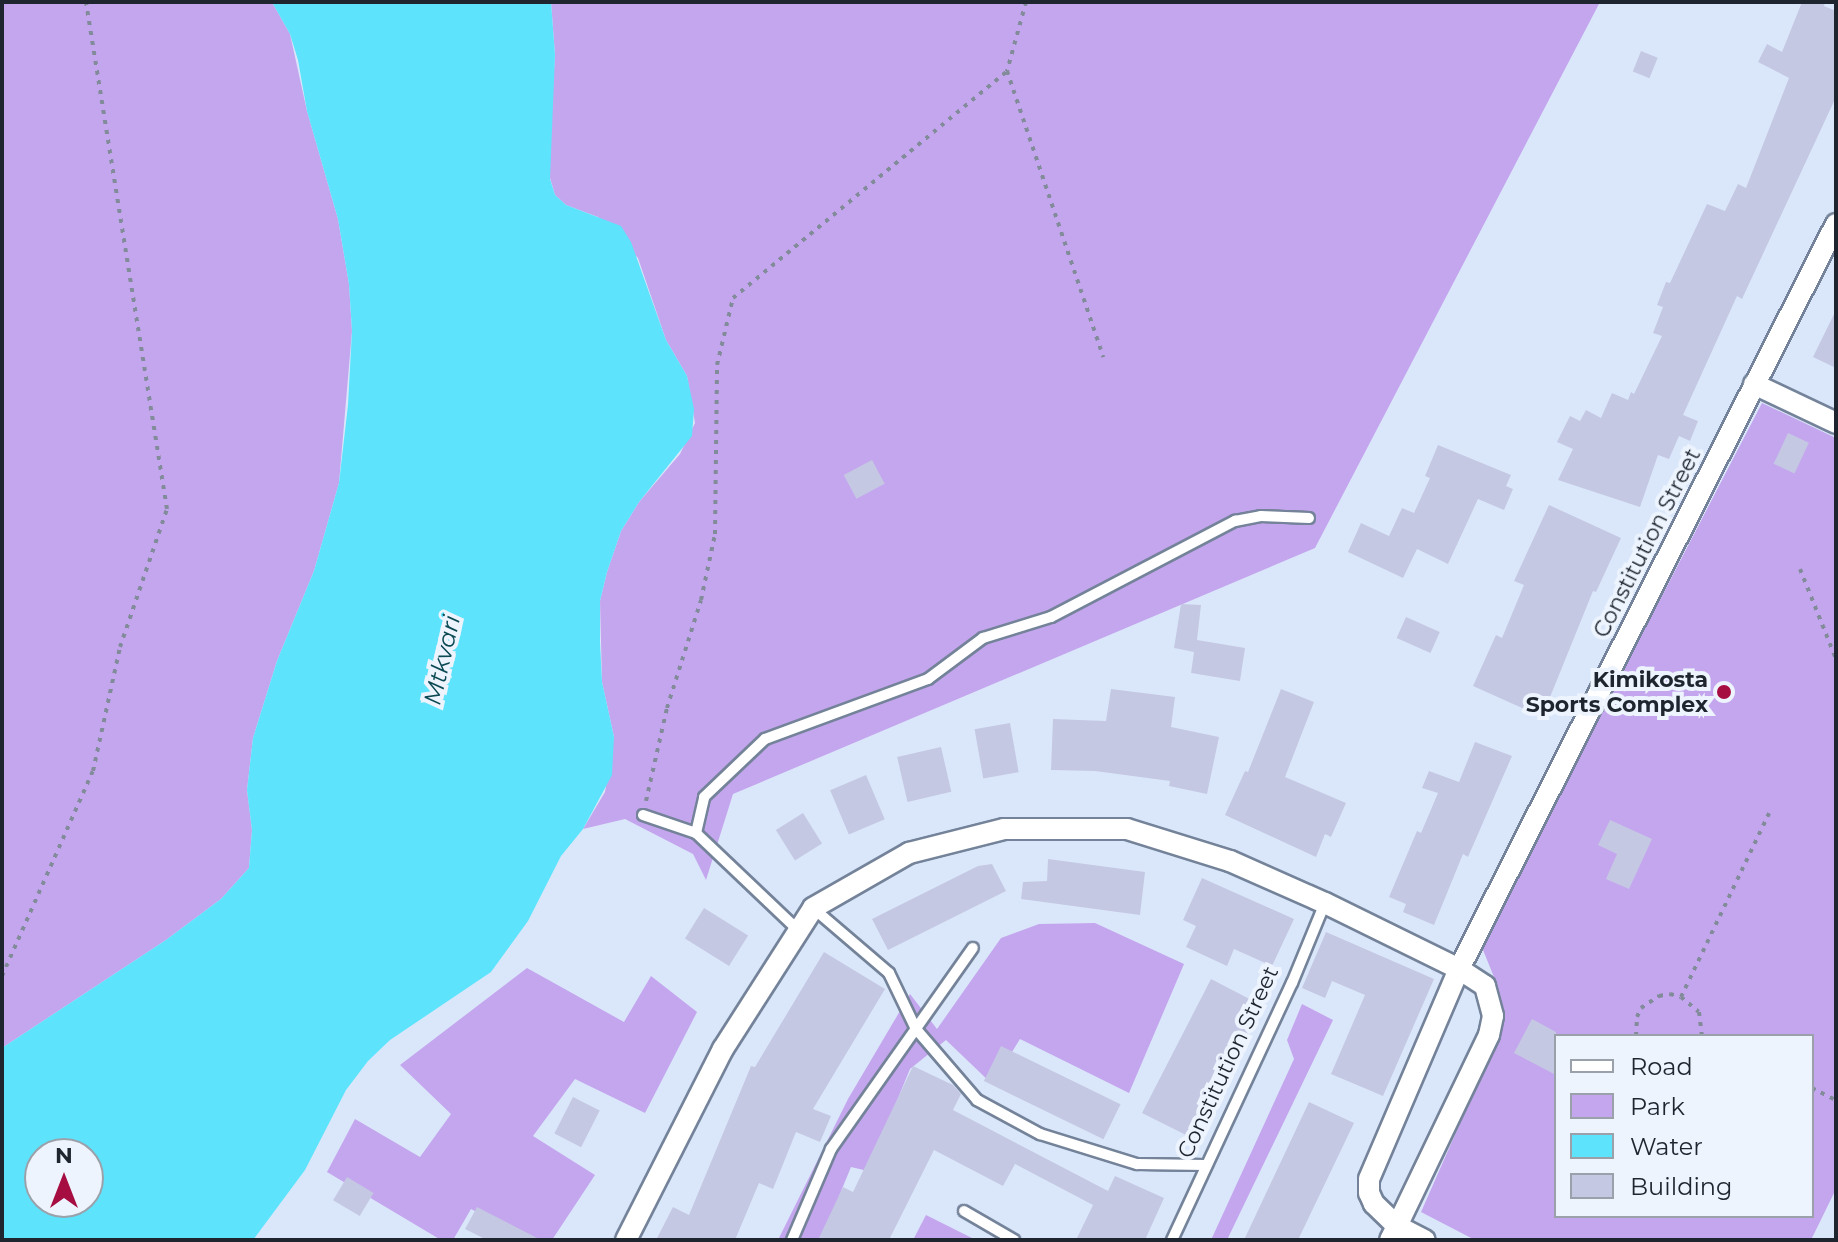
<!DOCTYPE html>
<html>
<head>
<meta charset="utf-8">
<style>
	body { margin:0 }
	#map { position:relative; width:1838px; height:1242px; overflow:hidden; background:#dae7fa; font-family:Montserrat,sans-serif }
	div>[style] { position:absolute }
	.green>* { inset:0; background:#c4a6ee }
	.water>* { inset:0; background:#5de3fc }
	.building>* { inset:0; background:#c5c8e3; transform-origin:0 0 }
	.path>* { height:4px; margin-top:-2px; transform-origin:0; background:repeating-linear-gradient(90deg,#828b9a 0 4px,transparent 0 10px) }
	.roads { filter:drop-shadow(2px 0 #748399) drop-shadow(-2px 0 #748399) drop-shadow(0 2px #748399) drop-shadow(0 -2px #748399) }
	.lane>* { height:10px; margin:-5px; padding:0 5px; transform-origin:5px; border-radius:5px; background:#fff }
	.street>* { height:20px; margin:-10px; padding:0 10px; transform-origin:10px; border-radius:10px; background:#fff }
	.dots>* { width:22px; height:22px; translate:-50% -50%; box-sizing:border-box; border:4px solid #edf4fe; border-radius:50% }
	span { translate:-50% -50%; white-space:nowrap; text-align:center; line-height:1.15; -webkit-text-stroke:8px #edf4fe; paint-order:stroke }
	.street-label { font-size:22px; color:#1f252e }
	.poi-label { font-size:22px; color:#1f252e; font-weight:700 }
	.right { translate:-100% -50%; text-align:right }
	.water-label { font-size:24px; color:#0b4953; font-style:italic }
	.frame { position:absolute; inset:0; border:4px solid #1f252e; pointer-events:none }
	.legend { position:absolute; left:1554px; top:1034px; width:260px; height:184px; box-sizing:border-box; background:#edf4fe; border:2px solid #9ba1ab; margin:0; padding:10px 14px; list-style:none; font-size:24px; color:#1f252e }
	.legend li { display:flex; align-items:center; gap:16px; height:40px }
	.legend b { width:40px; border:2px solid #9ba1ab }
	.north { position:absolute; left:24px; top:1138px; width:80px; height:80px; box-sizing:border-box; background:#edf4fe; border:2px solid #9ba1ab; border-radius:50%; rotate:0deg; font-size:22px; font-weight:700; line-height:32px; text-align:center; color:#1f252e }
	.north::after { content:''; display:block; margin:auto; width:28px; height:36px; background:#a60d40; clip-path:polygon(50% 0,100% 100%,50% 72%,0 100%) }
</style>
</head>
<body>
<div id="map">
	<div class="green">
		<i style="clip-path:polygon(2px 2px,272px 2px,290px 34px,307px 111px,338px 219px,349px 284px,352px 331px,339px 483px,314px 571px,277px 661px,253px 738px,247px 790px,252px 830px,249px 868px,221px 899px,166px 940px,2px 1048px)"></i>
		<i style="clip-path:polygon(551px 2px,1600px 2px,1315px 548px,733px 794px,706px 880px,693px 854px,625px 819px,583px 829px,605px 792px,614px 737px,602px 682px,600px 601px,607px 572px,621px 531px,639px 502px,680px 454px,695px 423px,687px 376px,666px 340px,638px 258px,598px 217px,566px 205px,555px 195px,550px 178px,549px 150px,555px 55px)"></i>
		<i style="clip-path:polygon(evenodd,1762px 403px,1836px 438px,1836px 1189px,1811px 1240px,1475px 1240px,1421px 1212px,1502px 1028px,1496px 982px,1481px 945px,1762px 403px,1556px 1036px,1812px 1036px,1812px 1216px,1556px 1216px,1556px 1036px)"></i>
		<i style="clip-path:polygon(1095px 923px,1184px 964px,1129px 1093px,1020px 1039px,992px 1084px,946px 1040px,910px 1069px,868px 1171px,851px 1167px,821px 1240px,778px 1240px,848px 1099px,910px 994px,937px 1029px,1001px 938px,1039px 924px)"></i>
		<i style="clip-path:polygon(527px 968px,624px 1022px,651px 976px,697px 1012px,645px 1113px,575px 1079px,533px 1136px,595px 1175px,552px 1240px,531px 1240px,471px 1209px,453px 1240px,441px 1240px,327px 1172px,355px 1119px,420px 1157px,451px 1114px,400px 1065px)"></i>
		<i style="clip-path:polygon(1302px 1004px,1333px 1020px,1227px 1240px,1211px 1240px,1294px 1059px,1287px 1040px)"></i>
		<i style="clip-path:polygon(926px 1215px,976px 1240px,913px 1240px)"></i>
	</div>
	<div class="water">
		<i style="clip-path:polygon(evenodd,272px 2px,551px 2px,555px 55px,550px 179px,555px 195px,566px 205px,621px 226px,631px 242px,666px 340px,687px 376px,694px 409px,692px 436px,639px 502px,621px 531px,607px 572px,600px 601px,600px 642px,602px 682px,614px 737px,612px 775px,583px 829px,561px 856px,528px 921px,491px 972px,390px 1040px,368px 1061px,346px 1090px,305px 1170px,253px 1240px,2px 1240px,2px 1048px,166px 940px,221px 899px,249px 868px,252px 830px,247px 790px,253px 738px,277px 661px,314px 571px,339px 483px,348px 405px,352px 331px,349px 284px,338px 219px,307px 111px,298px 60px,290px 34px,272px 2px,40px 1154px,88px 1154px,88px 1202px,40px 1202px,40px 1154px)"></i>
	</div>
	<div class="building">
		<i style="clip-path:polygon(1802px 2px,1825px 2px,1824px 6px,1836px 11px,1836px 97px,1742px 299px,1737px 296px,1683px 415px,1698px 421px,1690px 441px,1679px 436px,1669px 459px,1658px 455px,1640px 507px,1558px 480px,1573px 449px,1557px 442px,1570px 416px,1580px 421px,1586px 410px,1601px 418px,1612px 393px,1628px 400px,1631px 392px,1634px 394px,1662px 336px,1653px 333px,1663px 307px,1657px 305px,1666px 282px,1670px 283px,1707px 204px,1725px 211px,1738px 184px,1746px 188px,1789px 78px,1758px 62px,1767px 44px,1782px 52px)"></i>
		<i style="left:1641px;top:51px;width:18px;height:22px;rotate:22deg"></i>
		<i style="clip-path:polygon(1836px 310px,1836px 368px,1813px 357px)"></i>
		<i style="left:1788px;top:433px;width:23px;height:34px;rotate:25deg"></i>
		<i style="clip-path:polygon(1438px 445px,1511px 475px,1506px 486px,1513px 489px,1504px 510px,1478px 499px,1448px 564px,1417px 549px,1403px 578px,1348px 552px,1361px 523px,1389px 536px,1402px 508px,1414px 513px,1430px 478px,1425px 476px)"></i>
		<i style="left:872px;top:460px;width:27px;height:32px;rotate:62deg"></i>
		<i style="clip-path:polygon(1549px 505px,1621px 538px,1596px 592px,1593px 591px,1542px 717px,1473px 686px,1496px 635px,1502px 638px,1524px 585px,1514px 581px)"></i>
		<i style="clip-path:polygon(1181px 604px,1201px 605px,1197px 640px,1245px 648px,1240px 681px,1191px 673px,1194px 652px,1174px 648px)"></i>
		<i style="left:1406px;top:617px;width:37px;height:23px;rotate:24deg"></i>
		<i style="clip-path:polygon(1111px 689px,1175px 697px,1171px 727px,1219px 737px,1207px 794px,1169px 786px,1170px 781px,1095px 771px,1051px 770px,1053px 719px,1106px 721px)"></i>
		<i style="clip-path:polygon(1281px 689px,1314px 702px,1285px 777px,1346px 803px,1331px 837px,1325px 834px,1316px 857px,1225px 815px,1245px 771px,1248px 772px)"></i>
		<i style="left:1010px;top:723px;width:50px;height:36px;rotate:80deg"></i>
		<i style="clip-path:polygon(1475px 742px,1512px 756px,1468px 857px,1463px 854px,1434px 925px,1403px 912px,1406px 904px,1389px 897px,1417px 831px,1421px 833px,1438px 793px,1422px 788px,1429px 771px,1459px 782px)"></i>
		<i style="left:941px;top:747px;width:46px;height:45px;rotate:77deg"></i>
		<i style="left:866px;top:775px;width:48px;height:39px;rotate:67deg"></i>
		<i style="left:803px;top:813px;width:36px;height:32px;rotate:58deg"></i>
		<i style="clip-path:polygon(1610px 820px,1652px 839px,1629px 889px,1606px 879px,1617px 854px,1598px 845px)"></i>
		<i style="clip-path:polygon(1048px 859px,1145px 872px,1140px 915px,1021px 899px,1023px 882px,1047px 881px)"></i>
		<i style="clip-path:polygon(992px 864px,1006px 891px,888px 950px,872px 919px,978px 866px)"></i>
		<i style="clip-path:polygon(1202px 878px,1294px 919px,1272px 966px,1234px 949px,1227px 966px,1186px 947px,1196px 926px,1183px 920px)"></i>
		<i style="left:704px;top:908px;width:52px;height:36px;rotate:32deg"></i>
		<i style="clip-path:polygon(1326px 932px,1434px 979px,1383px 1096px,1331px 1074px,1365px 995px,1332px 981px,1325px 998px,1302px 988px)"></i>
		<i style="clip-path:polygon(824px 952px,885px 989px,813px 1109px,831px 1116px,820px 1142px,796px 1132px,773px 1189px,759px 1183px,735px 1240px,656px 1240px,673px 1207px,689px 1215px,751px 1066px,755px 1067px)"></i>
		<i style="clip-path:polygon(1211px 979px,1263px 1006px,1247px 1037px,1234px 1031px,1221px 1060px,1232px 1065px,1194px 1139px,1142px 1113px)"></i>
		<i style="clip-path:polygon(1532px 1019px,1556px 1032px,1556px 1075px,1514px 1053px)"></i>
		<i style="left:1001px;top:1046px;width:133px;height:39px;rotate:26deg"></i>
		<i style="clip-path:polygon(913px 1066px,953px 1085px,961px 1094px,953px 1110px,1108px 1191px,1115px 1176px,1164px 1198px,1145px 1240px,1076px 1240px,1093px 1205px,1015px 1164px,1003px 1186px,934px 1150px,889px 1240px,818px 1240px,843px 1187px,853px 1192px)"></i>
		<i style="left:573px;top:1097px;width:30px;height:41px;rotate:27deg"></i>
		<i style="clip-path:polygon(1309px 1102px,1354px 1123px,1298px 1240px,1244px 1240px)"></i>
		<i style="left:347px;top:1177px;width:31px;height:27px;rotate:31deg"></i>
		<i style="clip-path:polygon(477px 1207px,541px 1240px,487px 1240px,465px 1229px)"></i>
	</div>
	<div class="path">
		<i style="left:1026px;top:2px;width:72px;rotate:105.4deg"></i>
		<i style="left:1007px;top:71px;width:302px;rotate:71.4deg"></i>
		<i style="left:1800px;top:569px;width:97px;rotate:68.2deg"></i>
		<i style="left:646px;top:801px;width:95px;rotate:-77.3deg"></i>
		<i style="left:667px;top:708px;width:113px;rotate:-72.5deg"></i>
		<i style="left:701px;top:600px;width:67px;rotate:-78deg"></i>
		<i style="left:715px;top:534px;width:169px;rotate:-89.3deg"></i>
		<i style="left:717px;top:365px;width:69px;rotate:-76.6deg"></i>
		<i style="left:733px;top:298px;width:356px;rotate:-39.6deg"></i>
		<i style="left:2px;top:976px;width:224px;rotate:-66.1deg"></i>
		<i style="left:93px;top:771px;width:127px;rotate:-77.7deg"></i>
		<i style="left:120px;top:647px;width:146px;rotate:-71.2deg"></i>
		<i style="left:167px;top:509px;width:513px;rotate:-99.08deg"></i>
		<i style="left:1681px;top:997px;width:204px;rotate:-64.4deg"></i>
		<i style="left:1636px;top:1036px;width:19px;rotate:-87deg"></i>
		<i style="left:1637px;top:1017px;width:10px;rotate:-66deg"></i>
		<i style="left:1641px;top:1008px;width:22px;rotate:-34deg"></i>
		<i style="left:1659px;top:996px;width:11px;rotate:-10deg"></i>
		<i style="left:1670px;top:994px;width:11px;rotate:15deg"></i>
		<i style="left:1681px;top:997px;width:23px;rotate:40deg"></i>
		<i style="left:1699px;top:1012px;width:24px;rotate:83deg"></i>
		<i style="left:1812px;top:1088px;width:27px;rotate:27deg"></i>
	</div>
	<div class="roads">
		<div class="lane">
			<i style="left:643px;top:815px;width:56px;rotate:18.8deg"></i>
			<i style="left:696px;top:833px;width:141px;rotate:43.6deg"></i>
			<i style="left:696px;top:833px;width:37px;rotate:-77deg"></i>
			<i style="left:704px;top:797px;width:84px;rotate:-43.6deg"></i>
			<i style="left:765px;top:739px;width:174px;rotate:-20.2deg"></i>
			<i style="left:928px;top:679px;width:69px;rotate:-36.7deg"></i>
			<i style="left:983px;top:638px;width:71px;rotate:-17.2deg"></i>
			<i style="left:1051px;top:617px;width:208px;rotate:-27.6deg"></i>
			<i style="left:1235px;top:521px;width:26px;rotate:-11deg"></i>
			<i style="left:1261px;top:516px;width:48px;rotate:2.4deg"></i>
			<i style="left:813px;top:908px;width:100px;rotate:40.5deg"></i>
			<i style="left:889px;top:973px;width:62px;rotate:64.3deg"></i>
			<i style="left:916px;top:1029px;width:94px;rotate:49.3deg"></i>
			<i style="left:977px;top:1100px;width:72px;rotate:28.4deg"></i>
			<i style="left:1040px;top:1134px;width:102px;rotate:17.2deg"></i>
			<i style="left:1137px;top:1164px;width:68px;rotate:0.8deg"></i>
			<i style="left:964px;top:1211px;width:58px;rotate:30.1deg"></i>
			<i style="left:792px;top:1240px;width:99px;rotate:-66.8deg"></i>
			<i style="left:831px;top:1149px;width:246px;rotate:-54.8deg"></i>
			<i style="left:1172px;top:1240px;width:284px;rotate:-65deg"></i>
			<i style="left:1292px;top:983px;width:87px;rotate:-67.6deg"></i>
		</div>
		<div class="street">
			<i style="left:1754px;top:384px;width:91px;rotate:25.4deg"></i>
			<i style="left:626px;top:1240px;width:214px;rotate:-63.1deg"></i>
			<i style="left:723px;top:1049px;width:167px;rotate:-57.4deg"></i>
			<i style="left:813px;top:908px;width:111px;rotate:-29.8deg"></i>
			<i style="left:909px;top:853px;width:98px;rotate:-14.2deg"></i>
			<i style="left:1004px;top:829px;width:123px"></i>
			<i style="left:1127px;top:829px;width:108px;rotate:17.3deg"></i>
			<i style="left:1230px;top:861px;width:104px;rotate:23.9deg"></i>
			<i style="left:1325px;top:903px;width:149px;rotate:26.2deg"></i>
			<i style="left:1459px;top:969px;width:31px;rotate:33deg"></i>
			<i style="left:1485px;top:986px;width:31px;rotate:75deg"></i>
			<i style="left:1493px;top:1016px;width:19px;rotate:102deg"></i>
			<i style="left:1489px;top:1035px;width:212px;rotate:115.7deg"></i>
			<i style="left:1397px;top:1226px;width:32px;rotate:-136deg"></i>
			<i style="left:1374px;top:1204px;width:12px;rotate:-114deg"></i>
			<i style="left:1369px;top:1193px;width:14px;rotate:-90deg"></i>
			<i style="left:1369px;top:1179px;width:228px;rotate:-66.8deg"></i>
			<i style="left:1459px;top:969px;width:835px;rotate:-63.16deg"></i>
			<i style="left:1390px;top:1240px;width:16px;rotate:-63deg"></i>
			<i style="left:1397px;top:1226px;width:31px;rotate:27deg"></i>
		</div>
	</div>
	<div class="dots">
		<i style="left:1724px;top:692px;background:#a60d40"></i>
	</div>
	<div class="street-label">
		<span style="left:1647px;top:543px;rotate:-63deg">Constitution Street</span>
		<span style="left:1228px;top:1062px;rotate:-65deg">Constitution Street</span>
	</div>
	<div class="poi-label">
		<span class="right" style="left:1708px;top:692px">Kimikosta<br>Sports Complex</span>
	</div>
	<div class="water-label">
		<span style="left:442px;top:660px;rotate:-77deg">Mtkvari</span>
	</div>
	<div class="frame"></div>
	<ul class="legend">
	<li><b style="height:10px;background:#fff"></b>Road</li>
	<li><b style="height:22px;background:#c4a6ee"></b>Park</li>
	<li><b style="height:22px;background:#5de3fc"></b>Water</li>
	<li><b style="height:22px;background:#c5c8e3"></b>Building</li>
	</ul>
	<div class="north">N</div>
</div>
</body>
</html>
